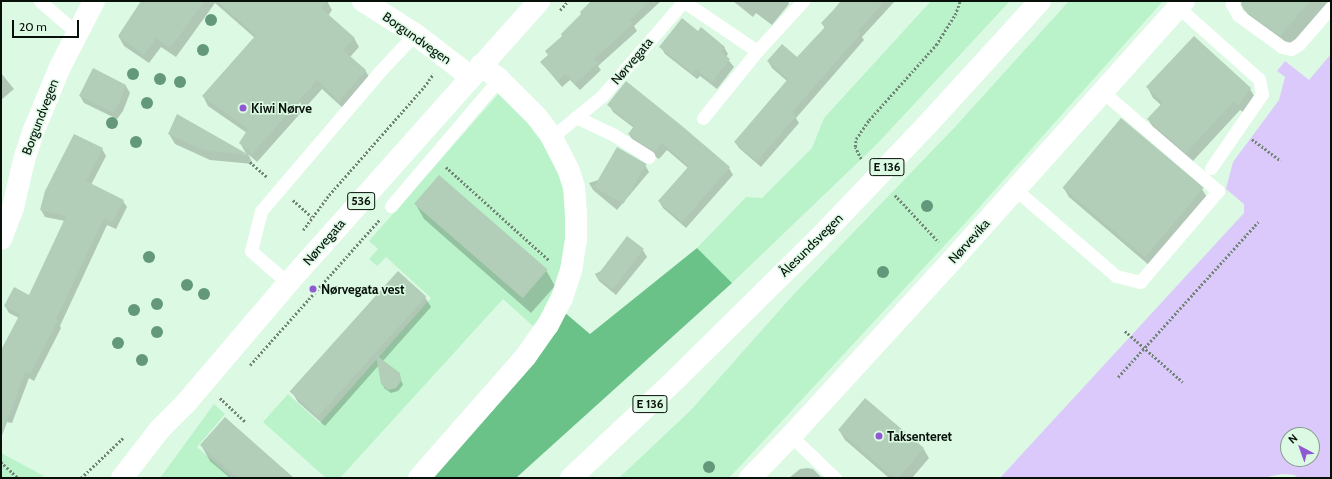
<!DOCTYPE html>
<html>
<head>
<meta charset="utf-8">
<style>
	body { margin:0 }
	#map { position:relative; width:1332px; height:479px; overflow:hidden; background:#dcf9e4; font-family:Cabin,sans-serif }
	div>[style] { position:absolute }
	.green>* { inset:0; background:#baf3ca }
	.forest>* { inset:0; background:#6bc289 }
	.water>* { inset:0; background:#dbc9fb }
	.shadow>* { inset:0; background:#0003 }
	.building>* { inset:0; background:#b2ceb9; transform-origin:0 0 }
	.path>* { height:2.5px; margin-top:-1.25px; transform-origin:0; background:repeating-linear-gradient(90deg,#728577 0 2px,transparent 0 4px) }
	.service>* { height:13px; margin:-6.5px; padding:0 6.5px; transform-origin:6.5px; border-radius:6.5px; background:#fff }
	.minor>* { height:22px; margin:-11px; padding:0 11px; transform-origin:11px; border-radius:11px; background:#fff }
	.primary>* { height:22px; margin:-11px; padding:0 11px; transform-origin:11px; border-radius:11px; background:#fff }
	.trunk>* { height:22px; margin:-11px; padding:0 11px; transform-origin:11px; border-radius:11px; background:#fff }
	.trees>* { width:12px; height:12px; margin:-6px; border-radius:50%; background:#64987a }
	.dots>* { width:11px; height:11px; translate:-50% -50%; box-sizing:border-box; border:2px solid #dcf9e4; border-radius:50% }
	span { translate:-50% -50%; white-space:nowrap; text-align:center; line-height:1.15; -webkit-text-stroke:3px #dcf9e4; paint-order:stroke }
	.shield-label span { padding:1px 3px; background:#dcf9e4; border:1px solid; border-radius:3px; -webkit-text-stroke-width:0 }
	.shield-label { font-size:12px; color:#07110a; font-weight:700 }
	.street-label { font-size:13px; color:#07110a }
	.poi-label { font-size:13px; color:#07110a; font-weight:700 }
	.left { translate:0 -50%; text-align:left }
	.frame { position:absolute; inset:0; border:2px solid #07110a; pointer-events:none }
	.north { position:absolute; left:1280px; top:427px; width:40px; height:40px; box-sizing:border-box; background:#dcf9e4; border:1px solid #879c8d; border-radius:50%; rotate:319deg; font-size:11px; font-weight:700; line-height:16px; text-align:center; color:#07110a }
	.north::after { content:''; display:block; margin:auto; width:14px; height:18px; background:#8f59d1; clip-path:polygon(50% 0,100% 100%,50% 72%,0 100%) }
	.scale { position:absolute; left:12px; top:20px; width:67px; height:18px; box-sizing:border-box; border:2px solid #07110a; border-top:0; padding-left:5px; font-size:12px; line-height:14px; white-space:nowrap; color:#07110a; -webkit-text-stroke:3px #dcf9e4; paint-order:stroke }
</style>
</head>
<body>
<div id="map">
	<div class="green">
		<i style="clip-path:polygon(931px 1px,1010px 1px,876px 145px,732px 283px,697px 248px,746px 197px,762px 198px,812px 148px,824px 118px)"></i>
		<i style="clip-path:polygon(1069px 1px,1163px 1px,968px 220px,729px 478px,619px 478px,691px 410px,794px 294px,955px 127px)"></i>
		<i style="clip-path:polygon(501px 91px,546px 141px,568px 195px,568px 240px,552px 301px,534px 327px,503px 299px,340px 478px,326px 478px,263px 422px,288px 394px,320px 423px,431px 298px,386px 257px,377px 266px,369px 259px,378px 249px,369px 241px)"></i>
		<i style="clip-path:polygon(214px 404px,225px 414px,197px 447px,232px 478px,160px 478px)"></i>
		<i style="clip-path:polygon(1px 453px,44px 476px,35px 478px,1px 478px)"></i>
	</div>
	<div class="forest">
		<i style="clip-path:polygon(697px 248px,732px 283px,516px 478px,429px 478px,564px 312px,590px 334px)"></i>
	</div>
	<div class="water">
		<i style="clip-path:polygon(evenodd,1331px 54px,1331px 478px,1299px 478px,1294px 475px,1282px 474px,1263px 478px,1000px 478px,1244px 213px,1244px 204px,1226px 189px,1233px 162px,1279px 100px,1285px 77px,1277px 71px,1285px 61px,1309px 80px,1331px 54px,1288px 435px,1312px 435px,1312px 459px,1288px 459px,1288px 435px)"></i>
	</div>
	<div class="shadow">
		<i style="clip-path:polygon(143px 1px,327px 1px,332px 10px,328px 16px,354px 38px,359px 47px,350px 57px,365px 70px,371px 80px,344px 109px,322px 89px,257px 162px,248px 154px,253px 164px,210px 160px,175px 144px,169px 134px,247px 155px,240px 143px,247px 133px,208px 106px,203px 96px,255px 38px,215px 3px,176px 57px,161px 47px,149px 63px,124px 46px,119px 37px)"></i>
		<i style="clip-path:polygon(593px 1px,661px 1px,634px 26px,637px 31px,598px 66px,601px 70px,580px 90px,570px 80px,562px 87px,541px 62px,549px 56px)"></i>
		<i style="clip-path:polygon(733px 1px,788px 1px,789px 4px,772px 25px,756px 13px,753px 17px)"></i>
		<i style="clip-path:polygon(841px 1px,895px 1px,862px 37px,864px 40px,796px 118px,799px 123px,761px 167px,739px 148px,735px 142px,787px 81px,772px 68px,768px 61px,798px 59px,825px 28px,822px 24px)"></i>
		<i style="clip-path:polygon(1248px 1px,1331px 1px,1289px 50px,1254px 25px,1243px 6px)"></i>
		<i style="clip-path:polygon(699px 32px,724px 47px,728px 54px,726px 57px,734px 67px,717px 89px,700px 76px,697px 79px,665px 54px,661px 47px)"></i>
		<i style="clip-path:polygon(1194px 37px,1250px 89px,1256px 99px,1246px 114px,1240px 110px,1192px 162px,1154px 129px,1148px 119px,1161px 105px,1153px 98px,1148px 88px)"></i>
		<i style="clip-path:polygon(94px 69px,126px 86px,130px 93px,123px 111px,117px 119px,84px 103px,80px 96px)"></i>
		<i style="clip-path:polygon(1px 73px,14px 89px,1px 100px)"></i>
		<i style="clip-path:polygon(609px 105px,729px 168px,733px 175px,686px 228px,663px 208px,659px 201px,688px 168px,667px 150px,659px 159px,633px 141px,629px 134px,634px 128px,613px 112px)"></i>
		<i style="clip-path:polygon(102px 149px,106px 156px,91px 185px,123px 201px,127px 207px,116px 229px,107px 225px,60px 326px,61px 328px,34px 381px,29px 378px,12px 423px,7px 422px,1px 438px,1px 353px,19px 318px,9px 313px,5px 306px,29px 296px,65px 221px,45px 217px,41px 210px)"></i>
		<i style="clip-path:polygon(645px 165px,649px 172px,617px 210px,593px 190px,589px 183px)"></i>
		<i style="clip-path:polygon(1063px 187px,1202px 189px,1208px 199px,1150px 266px,1069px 197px)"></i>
		<i style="clip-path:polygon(415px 203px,546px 270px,555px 286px,531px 313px,424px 219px)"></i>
		<i style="clip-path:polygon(643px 250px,647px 257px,616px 295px,599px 281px,595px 274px)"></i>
		<i style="clip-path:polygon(398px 273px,425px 297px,431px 307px,383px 361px,399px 374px,403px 385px,398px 391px,391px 393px,384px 388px,379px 365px,325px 426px,298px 402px,292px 392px)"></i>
		<i style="clip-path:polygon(839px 430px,923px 448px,929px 458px,912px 478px,889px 478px,845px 440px)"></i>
		<i style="clip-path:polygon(201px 445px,293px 478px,230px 478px,210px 461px)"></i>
		<i style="clip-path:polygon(807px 468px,813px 469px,822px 478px,789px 478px,800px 469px)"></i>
	</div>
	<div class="building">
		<i style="clip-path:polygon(141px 1px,205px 1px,170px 48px,156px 38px,144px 55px,118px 36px)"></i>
		<i style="clip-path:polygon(217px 1px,327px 1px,321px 8px,355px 38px,343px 50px,366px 70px,339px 101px,317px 80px,252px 154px,239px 143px,248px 129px,202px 96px,256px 35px)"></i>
		<i style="clip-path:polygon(591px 1px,650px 1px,630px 20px,633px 24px,594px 59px,598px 63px,575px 84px,565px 74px,558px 81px,540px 62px,548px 55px,545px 51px,562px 36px,561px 34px,581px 14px,580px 12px)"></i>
		<i style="clip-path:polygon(842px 1px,885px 1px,858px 31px,861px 33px,792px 112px,796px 116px,757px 161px,734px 142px,788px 79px,767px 61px,782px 44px,797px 57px,825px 27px,821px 23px)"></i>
		<i style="clip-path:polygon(1242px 1px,1310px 1px,1280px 36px,1244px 10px,1241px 4px)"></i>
		<i style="clip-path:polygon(682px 18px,698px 31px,701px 27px,725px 47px,721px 52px,730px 59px,712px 82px,696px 69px,693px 73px,659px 47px)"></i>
		<i style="clip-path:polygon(1194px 36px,1251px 88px,1239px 105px,1234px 101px,1186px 153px,1147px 119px,1163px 102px,1146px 87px)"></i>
		<i style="clip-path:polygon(93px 68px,126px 85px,119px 103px,113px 112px,79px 96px)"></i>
		<i style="clip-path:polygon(626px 81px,682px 126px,730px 167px,682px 222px,658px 201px,689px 166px,662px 143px,655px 152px,628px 134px,634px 126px,607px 105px)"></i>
		<i style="clip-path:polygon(177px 114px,249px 155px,204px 150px,168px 134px)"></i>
		<i style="left:1121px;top:118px;width:108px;height:91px;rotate:40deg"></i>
		<i style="clip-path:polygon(74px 134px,103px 148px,86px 181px,124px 200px,112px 223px,104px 218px,56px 319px,58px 320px,30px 374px,25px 372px,3px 432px,1px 432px,1px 350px,20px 314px,4px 306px,14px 287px,29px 295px,66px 216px,40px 210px,45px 191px)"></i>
		<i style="left:617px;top:147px;width:34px;height:46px;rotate:30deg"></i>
		<i style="left:439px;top:175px;width:144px;height:38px;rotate:41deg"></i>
		<i style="left:627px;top:236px;width:21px;height:51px;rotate:37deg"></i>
		<i style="left:398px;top:271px;width:38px;height:162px;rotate:42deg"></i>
		<i style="clip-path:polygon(376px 355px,400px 373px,401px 381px,396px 388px,388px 390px,381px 384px)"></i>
		<i style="clip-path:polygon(865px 398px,924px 448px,898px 478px,894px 478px,838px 430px)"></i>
		<i style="clip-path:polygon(225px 417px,294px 478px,237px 478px,200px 445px)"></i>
	</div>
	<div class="path">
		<i style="left:560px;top:10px;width:12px;rotate:-48deg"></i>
		<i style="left:1252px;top:139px;width:36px;rotate:37deg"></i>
		<i style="left:861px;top:159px;width:13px;rotate:-117deg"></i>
		<i style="left:855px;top:147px;width:8px;rotate:-83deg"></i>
		<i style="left:856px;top:139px;width:23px;rotate:-56deg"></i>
		<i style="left:869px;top:120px;width:101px;rotate:-48.2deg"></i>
		<i style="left:936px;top:45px;width:36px;rotate:-58deg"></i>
		<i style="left:955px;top:15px;width:15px;rotate:-70deg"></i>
		<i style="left:250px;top:162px;width:23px;rotate:41deg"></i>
		<i style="left:446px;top:167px;width:139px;rotate:42.1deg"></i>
		<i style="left:895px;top:195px;width:64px;rotate:46.9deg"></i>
		<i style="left:293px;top:200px;width:25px;rotate:42deg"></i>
		<i style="left:303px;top:230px;width:44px;rotate:-53.4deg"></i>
		<i style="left:329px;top:195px;width:144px;rotate:-48.7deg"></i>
		<i style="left:424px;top:87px;width:16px;rotate:-55deg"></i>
		<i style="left:1125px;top:331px;width:77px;rotate:41.3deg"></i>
		<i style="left:250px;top:365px;width:195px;rotate:-48.3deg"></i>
		<i style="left:1118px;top:377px;width:209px;rotate:-47.9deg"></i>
		<i style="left:220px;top:398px;width:35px;rotate:43deg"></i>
		<i style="left:1px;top:462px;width:23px;rotate:43deg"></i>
		<i style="left:81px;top:478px;width:58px;rotate:-43.6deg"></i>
	</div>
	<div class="service">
		<i style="left:40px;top:1px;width:49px;rotate:40.9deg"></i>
		<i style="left:683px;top:1px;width:89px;rotate:34deg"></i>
		<i style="left:1234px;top:1px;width:4px;rotate:124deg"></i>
		<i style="left:1232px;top:4px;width:13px;rotate:61deg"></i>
		<i style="left:1238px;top:15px;width:54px;rotate:36deg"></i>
		<i style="left:1282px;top:47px;width:9px;rotate:13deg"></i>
		<i style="left:1291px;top:49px;width:9px;rotate:-32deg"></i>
		<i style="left:1299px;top:44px;width:49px;rotate:-49.1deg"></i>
		<i style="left:1179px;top:8px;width:107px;rotate:41.6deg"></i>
		<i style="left:1259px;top:79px;width:15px;rotate:79deg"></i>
		<i style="left:1262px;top:94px;width:90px;rotate:124.6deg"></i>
		<i style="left:576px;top:117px;width:42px;rotate:25.3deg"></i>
		<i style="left:614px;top:135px;width:41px;rotate:32.2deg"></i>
		<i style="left:703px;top:118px;width:86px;rotate:-51.1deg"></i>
		<i style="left:757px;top:51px;width:68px;rotate:-47.4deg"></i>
		<i style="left:552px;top:137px;width:65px;rotate:-39.4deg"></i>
		<i style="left:602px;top:96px;width:125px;rotate:-49.2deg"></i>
		<i style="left:1016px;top:190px;width:132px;rotate:40.7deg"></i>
		<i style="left:1116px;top:276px;width:25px;rotate:14deg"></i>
		<i style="left:1140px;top:282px;width:120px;rotate:-49.4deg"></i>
		<i style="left:1218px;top:191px;width:152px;rotate:-139.3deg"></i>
		<i style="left:391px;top:206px;width:167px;rotate:-49.6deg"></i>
		<i style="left:288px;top:283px;width:49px;rotate:-139.1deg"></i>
		<i style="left:251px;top:251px;width:41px;rotate:-76deg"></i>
		<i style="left:261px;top:211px;width:184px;rotate:-49.6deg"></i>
		<i style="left:380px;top:71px;width:51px;rotate:-46.6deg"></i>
		<i style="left:791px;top:436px;width:61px;rotate:43.7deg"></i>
	</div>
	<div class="minor">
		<i style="left:363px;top:1px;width:62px;rotate:32.4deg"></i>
		<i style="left:415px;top:34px;width:71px;rotate:37.5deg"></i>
		<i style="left:1px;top:239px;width:33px;rotate:-69deg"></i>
		<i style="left:13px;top:208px;width:49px;rotate:-77.1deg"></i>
		<i style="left:24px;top:160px;width:32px;rotate:-72deg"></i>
		<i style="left:34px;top:130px;width:68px;rotate:-67.6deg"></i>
		<i style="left:60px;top:67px;width:74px;rotate:-62.7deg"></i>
		<i style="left:419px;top:478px;width:162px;rotate:-48.7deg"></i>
		<i style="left:526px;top:356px;width:38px;rotate:-55deg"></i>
		<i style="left:548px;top:325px;width:30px;rotate:-63deg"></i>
		<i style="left:562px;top:298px;width:28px;rotate:-72deg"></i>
		<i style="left:571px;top:271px;width:31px;rotate:-81deg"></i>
		<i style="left:576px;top:240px;width:25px;rotate:-90deg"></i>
		<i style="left:576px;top:215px;width:28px;rotate:-94deg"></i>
		<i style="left:574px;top:187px;width:19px;rotate:-108deg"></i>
		<i style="left:568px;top:169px;width:36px;rotate:-117deg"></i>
		<i style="left:552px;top:137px;width:25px;rotate:-127deg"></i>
		<i style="left:537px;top:117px;width:54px;rotate:-135deg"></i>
		<i style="left:499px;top:79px;width:23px;rotate:-142deg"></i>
		<i style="left:750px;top:478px;width:59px;rotate:-45.7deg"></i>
		<i style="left:791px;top:436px;width:241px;rotate:-47.5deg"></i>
		<i style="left:954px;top:258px;width:345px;rotate:-48.2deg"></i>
	</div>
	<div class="primary">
		<i style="left:122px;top:478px;width:62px;rotate:-52.2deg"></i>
		<i style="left:160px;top:429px;width:37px;rotate:-45deg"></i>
		<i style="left:186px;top:403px;width:157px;rotate:-49.6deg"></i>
		<i style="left:288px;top:283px;width:378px;rotate:-48.3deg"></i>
	</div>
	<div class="trunk">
		<i style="left:571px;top:478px;width:147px;rotate:-43.3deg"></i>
		<i style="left:678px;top:377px;width:197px;rotate:-44.6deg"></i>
		<i style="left:818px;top:239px;width:156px;rotate:-46.3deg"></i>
		<i style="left:926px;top:126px;width:169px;rotate:-47.6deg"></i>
	</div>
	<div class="trees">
		<i style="left:211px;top:20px"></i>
		<i style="left:203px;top:50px"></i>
		<i style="left:133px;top:74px"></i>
		<i style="left:160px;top:79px"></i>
		<i style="left:180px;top:82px"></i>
		<i style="left:147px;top:103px"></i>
		<i style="left:112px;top:123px"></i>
		<i style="left:136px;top:142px"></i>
		<i style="left:927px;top:206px"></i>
		<i style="left:149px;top:257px"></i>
		<i style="left:883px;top:272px"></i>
		<i style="left:187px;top:285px"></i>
		<i style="left:204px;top:294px"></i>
		<i style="left:157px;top:304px"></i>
		<i style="left:134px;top:310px"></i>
		<i style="left:157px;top:332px"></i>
		<i style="left:118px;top:343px"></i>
		<i style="left:142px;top:360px"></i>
		<i style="left:709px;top:467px"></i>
	</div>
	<div class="dots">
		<i style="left:243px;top:108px;background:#8f59d1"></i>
		<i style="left:313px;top:289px;background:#8f59d1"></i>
		<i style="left:879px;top:436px;background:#8f59d1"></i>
	</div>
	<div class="shield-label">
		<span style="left:887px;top:167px">E 136</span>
		<span style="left:361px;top:201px">536</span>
		<span style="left:650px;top:404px">E 136</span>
	</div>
	<div class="street-label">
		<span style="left:417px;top:38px;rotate:35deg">Borgundvegen</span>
		<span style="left:632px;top:61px;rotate:-50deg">Nørvegata</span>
		<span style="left:40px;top:117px;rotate:-69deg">Borgundvegen</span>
		<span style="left:969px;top:241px;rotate:-48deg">Nørvevika</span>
		<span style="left:324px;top:242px;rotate:-49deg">Nørvegata</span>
		<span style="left:811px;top:245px;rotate:-45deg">Ålesundsvegen</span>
	</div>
	<div class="poi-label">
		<span class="left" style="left:251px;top:108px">Kiwi Nørve</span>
		<span class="left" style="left:321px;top:289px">Nørvegata vest</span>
		<span class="left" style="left:887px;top:436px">Taksenteret</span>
	</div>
	<div class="frame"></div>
	<div class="north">N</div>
	<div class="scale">20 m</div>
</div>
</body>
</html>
